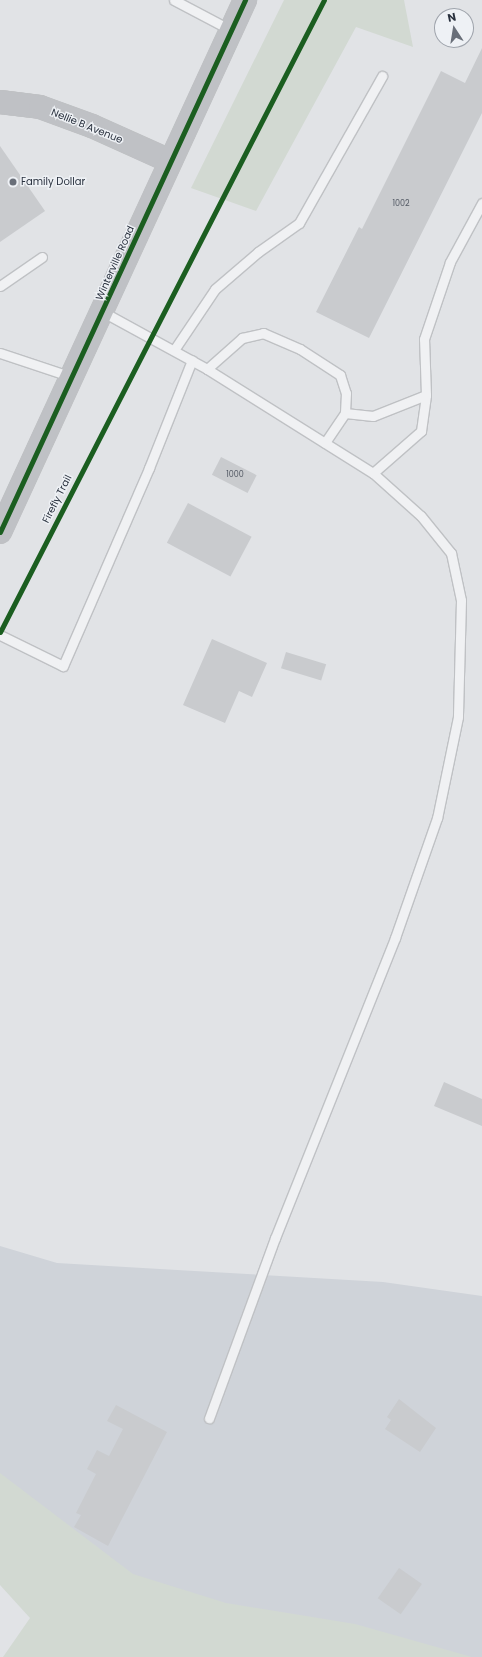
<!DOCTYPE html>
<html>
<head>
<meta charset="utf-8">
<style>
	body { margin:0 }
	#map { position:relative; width:482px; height:1657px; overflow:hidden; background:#e1e3e6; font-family:Poppins,sans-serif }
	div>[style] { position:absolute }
	.built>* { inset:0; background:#cfd3d9 }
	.green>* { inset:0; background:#d2d9d2 }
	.building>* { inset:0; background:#c9cbce; transform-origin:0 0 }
	.roads { filter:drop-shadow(1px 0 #bfc1c4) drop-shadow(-1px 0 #bfc1c4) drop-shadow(0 1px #bfc1c4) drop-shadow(0 -1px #bfc1c4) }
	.lane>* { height:9px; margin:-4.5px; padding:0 4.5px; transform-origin:4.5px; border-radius:4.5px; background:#f0f1f3 }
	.secondary>* { height:22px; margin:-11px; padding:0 11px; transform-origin:11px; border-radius:11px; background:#bfc1c5 }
	.cycleway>* { height:5px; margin:-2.5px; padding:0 2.5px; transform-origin:2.5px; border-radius:2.5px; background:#1b5e20 }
	.dots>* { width:11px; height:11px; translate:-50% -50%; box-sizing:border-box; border:2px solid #eef1f5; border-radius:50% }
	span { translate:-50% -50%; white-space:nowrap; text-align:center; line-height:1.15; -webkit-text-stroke:3px #eef1f5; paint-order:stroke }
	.number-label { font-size:8px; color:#525863 }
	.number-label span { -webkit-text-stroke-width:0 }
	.street-label { font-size:10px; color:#29313e }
	.poi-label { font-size:10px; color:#29313e }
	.left { translate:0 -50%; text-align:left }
	.north { position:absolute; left:434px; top:8px; width:40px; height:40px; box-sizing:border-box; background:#eef1f5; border:1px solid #9fa4ac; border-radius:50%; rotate:348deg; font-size:11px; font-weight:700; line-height:16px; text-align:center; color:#29313e }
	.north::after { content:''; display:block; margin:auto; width:14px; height:18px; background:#696f79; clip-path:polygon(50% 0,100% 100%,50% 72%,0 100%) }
</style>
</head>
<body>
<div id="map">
	<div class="built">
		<i style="clip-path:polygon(0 1246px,57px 1263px,383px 1282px,482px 1296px,482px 1657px,301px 1657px,134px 1588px,0 1505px)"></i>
	</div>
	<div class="green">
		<i style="clip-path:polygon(284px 0,404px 0,413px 47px,356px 27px,256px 211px,191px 188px)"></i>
		<i style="clip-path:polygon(0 1473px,133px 1574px,226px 1603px,355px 1624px,472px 1657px,3px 1657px,30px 1618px,0 1585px)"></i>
	</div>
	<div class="building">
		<i style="clip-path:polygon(482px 48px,482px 113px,369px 338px,316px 312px,359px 227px,362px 229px,441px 71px,465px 83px)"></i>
		<i style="clip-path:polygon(0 146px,45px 211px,0 242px)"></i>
		<i style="left:221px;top:457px;width:40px;height:20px;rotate:27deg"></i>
		<i style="left:188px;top:503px;width:72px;height:45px;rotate:28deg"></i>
		<i style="clip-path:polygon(212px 639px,267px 663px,252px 697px,239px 691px,225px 723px,183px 705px)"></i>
		<i style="left:286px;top:652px;width:42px;height:17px;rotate:17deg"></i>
		<i style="clip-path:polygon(444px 1082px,482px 1099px,482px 1126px,434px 1106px)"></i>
		<i style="clip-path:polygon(399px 1399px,436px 1428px,420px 1452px,385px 1429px,391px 1420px,387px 1417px)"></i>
		<i style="clip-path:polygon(116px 1405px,167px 1432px,108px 1546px,74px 1527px,81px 1515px,76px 1513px,96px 1474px,87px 1469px,97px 1450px,109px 1456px,123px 1429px,107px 1421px)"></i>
		<i style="left:399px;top:1568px;width:28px;height:37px;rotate:35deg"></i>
	</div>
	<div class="roads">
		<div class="lane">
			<i style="left:174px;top:0;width:64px;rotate:27.8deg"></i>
			<i style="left:0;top:286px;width:51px;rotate:-34.6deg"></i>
			<i style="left:103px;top:312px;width:119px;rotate:28.7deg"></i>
			<i style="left:207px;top:369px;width:196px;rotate:32.1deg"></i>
			<i style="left:373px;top:473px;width:64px;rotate:41.9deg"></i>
			<i style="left:421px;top:516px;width:48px;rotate:51deg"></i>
			<i style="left:451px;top:553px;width:48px;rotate:78deg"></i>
			<i style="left:461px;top:600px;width:117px;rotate:91.5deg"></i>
			<i style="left:458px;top:717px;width:103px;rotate:101.7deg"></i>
			<i style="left:437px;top:818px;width:127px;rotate:109.3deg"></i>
			<i style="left:395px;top:938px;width:323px;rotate:111.8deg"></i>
			<i style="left:275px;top:1238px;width:192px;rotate:110.1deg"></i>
			<i style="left:174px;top:350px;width:73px;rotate:-56.1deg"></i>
			<i style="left:215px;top:289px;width:57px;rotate:-40.7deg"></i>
			<i style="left:258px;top:252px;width:50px;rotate:-35.3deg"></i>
			<i style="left:299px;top:223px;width:169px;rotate:-60.5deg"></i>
			<i style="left:0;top:353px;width:76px;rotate:18.4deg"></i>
			<i style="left:207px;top:369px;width:47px;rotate:-41.5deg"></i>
			<i style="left:242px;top:338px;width:22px;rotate:-13deg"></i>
			<i style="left:263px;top:333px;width:40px;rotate:23.4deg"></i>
			<i style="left:300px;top:349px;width:48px;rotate:33deg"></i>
			<i style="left:340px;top:375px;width:19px;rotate:72deg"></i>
			<i style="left:346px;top:393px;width:20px;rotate:93deg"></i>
			<i style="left:345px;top:413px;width:36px;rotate:124deg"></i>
			<i style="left:345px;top:413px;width:28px;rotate:6deg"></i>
			<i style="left:373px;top:416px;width:57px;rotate:-21.6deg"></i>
			<i style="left:426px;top:395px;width:56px;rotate:-92deg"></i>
			<i style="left:424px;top:339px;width:81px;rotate:-71.3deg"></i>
			<i style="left:450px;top:262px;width:67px;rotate:-61.5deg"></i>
			<i style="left:373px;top:473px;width:64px;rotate:-41.2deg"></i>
			<i style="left:421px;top:431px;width:36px;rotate:-82deg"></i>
			<i style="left:0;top:635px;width:70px;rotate:26.2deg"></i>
			<i style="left:63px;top:666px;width:216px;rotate:-66.5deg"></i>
			<i style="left:149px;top:468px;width:116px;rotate:-68.3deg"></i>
		</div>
		<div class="secondary">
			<i style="left:0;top:102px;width:40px;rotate:7.1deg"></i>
			<i style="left:40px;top:107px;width:55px;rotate:20.1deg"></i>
			<i style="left:92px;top:126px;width:85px;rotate:24.2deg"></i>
			<i style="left:0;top:532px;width:586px;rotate:-65.27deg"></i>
		</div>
	</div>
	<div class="cycleway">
		<i style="left:0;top:532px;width:586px;rotate:-65.27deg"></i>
		<i style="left:0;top:632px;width:710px;rotate:-62.86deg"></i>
	</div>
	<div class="dots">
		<i style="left:13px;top:182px;background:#696f79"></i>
	</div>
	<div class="number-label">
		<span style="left:401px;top:204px">1002</span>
		<span style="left:235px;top:475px">1000</span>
	</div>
	<div class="street-label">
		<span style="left:87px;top:126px;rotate:22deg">Nellie B Avenue</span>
		<span style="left:115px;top:263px;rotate:-66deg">Winterville Road</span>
		<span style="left:57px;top:499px;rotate:-63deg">Firefly Trail</span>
	</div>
	<div class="poi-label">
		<span class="left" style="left:21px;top:182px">Family Dollar</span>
	</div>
	<div class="north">N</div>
</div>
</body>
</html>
